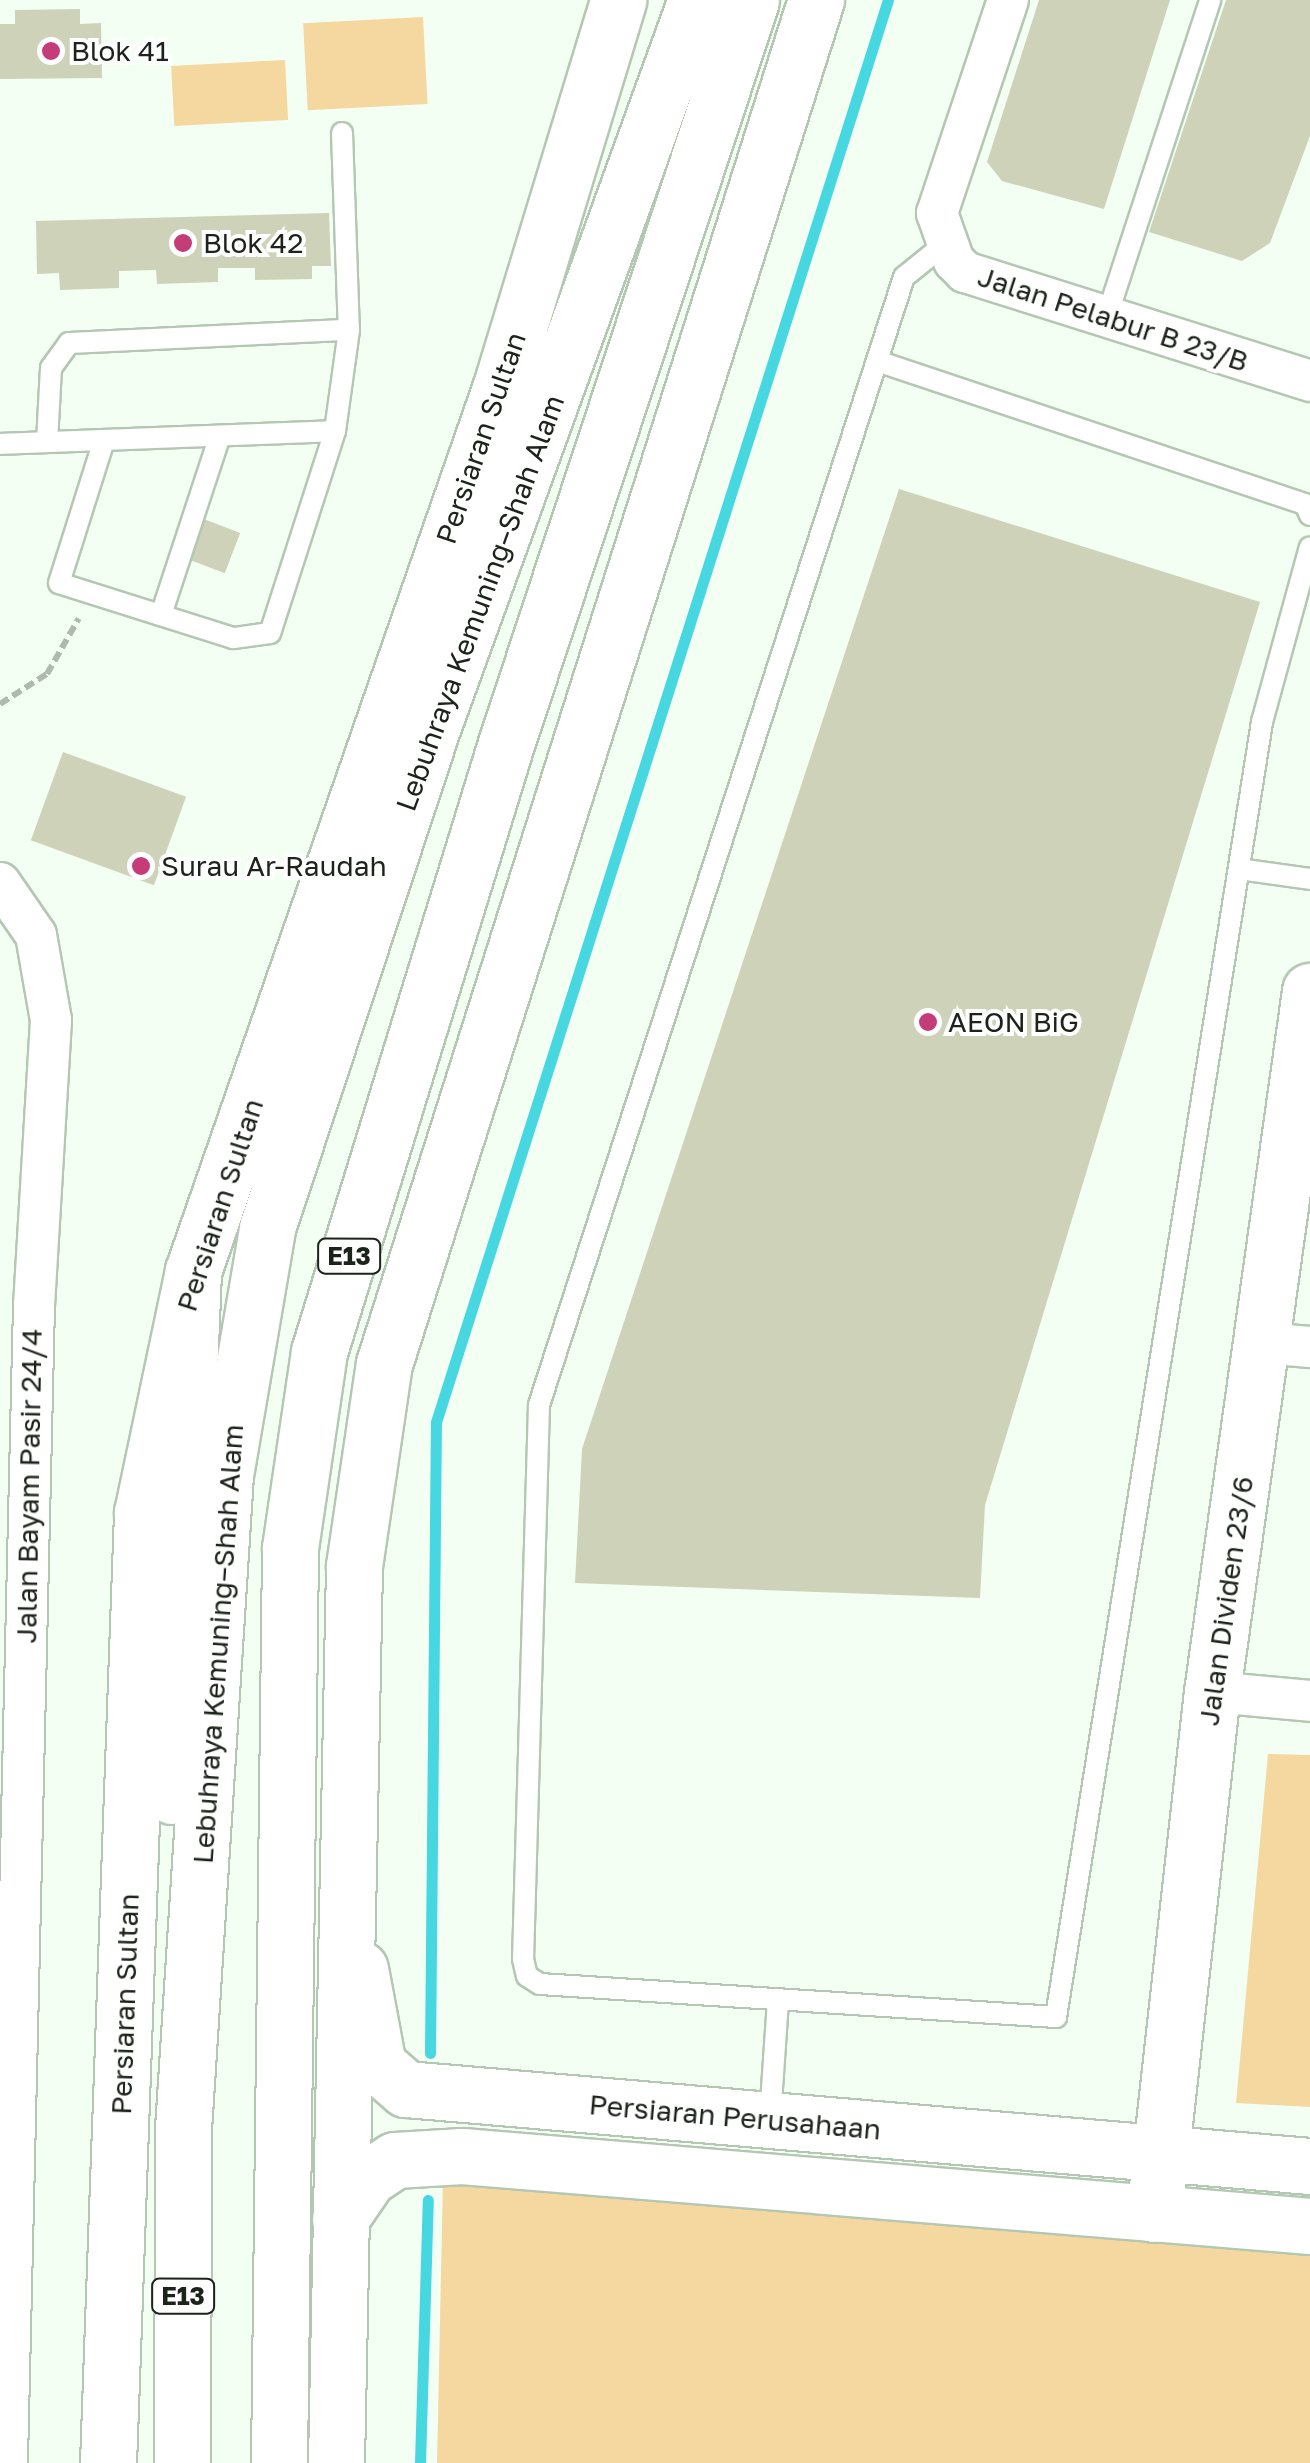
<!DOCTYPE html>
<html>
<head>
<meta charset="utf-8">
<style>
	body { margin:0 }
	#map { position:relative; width:1310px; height:2463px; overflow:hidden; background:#f3fff2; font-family:"Golos Text",sans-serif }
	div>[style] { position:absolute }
	.green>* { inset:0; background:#f4d8a0; transform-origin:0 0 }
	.stream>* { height:11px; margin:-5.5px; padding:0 5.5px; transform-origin:5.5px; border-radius:5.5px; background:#46d7e0 }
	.building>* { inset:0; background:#ced2b8; transform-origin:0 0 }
	.path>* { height:6px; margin-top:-3px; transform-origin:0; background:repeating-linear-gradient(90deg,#afb9ae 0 10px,transparent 0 15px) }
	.roads { filter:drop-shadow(2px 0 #b4c7b2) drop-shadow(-2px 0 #b4c7b2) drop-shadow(0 2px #b4c7b2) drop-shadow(0 -2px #b4c7b2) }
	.lane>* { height:20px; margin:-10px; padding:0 10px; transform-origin:10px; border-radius:10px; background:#fff }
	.street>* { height:40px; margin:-20px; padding:0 20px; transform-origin:20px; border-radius:20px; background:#fff }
	.secondary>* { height:55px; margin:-27.5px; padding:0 27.5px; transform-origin:27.5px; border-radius:27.5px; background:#fff }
	.primary>* { height:55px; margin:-27.5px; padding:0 27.5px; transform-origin:27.5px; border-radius:27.5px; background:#fff }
	.highway>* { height:55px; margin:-27.5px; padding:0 27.5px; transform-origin:27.5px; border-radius:27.5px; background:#fff }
	.dots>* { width:28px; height:28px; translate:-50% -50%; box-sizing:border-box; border:5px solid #fff; border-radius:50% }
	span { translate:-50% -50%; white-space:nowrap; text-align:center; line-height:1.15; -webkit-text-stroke:8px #fff; paint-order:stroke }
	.shield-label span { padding:2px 8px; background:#fff; border:2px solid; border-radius:8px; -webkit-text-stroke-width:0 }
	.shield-label { font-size:25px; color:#1c231b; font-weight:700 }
	.poi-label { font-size:28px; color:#1c231b }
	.left { translate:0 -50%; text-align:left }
	.street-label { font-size:28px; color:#1c231b }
</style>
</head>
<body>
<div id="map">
	<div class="green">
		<i style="left:423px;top:17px;width:87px;height:120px;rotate:87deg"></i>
		<i style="left:285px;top:60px;width:60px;height:114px;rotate:87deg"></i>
		<i style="clip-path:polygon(1268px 1754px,1310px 1755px,1310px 2107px,1236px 2103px)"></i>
		<i style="clip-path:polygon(444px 2130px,1310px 2242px,1310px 2463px,437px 2463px)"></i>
	</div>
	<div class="stream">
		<i style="left:430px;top:2053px;width:631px;rotate:-89.46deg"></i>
		<i style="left:436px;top:1422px;width:1492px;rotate:-72.37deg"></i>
		<i style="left:420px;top:2463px;width:263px;rotate:-88.3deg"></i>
	</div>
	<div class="building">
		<i style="clip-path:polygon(1039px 0,1170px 0,1104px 209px,1002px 181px,987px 162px)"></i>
		<i style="clip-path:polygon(1226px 0,1310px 0,1310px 136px,1270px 243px,1242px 261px,1149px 232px)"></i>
		<i style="clip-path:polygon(80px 9px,80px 24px,101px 23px,102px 78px,0 79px,0 24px,15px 24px,15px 10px)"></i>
		<i style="clip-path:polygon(329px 213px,331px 266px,312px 266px,312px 279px,255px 280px,255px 268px,218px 268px,218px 282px,157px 284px,156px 270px,119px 271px,119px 288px,60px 290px,59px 273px,37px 274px,36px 221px)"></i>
		<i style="clip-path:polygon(899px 489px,1260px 602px,985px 1505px,980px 1598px,575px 1583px,582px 1449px)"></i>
		<i style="left:201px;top:518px;width:42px;height:43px;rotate:21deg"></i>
		<i style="left:63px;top:752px;width:131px;height:94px;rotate:20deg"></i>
	</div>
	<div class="path">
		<i style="left:0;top:704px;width:56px;rotate:-32.6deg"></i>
		<i style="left:47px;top:674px;width:64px;rotate:-60.3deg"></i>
	</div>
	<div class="roads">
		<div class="lane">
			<i style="left:342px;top:133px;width:197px;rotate:88deg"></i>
			<i style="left:946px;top:243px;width:54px;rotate:141deg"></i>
			<i style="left:904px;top:277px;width:1186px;rotate:107.93deg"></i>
			<i style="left:539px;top:1405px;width:554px;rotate:91.65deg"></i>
			<i style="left:523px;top:1959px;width:17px;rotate:77deg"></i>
			<i style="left:527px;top:1976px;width:15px;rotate:32deg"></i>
			<i style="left:540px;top:1984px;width:517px;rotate:3.66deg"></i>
			<i style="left:1056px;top:2017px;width:1311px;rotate:-80.96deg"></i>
			<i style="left:1262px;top:722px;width:181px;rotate:-74.7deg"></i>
			<i style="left:1106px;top:319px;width:336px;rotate:-71.9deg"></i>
			<i style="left:877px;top:361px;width:451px;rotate:18.5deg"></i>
			<i style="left:1305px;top:504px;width:12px;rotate:66deg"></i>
			<i style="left:47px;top:442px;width:74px;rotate:-86.9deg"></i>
			<i style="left:51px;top:368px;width:31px;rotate:-54deg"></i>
			<i style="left:69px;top:343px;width:280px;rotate:-2.7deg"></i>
			<i style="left:349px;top:330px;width:102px;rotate:97.9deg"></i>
			<i style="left:335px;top:431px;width:212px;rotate:107.8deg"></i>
			<i style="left:270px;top:633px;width:37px;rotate:172deg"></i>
			<i style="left:233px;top:638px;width:182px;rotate:-162.5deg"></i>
			<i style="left:59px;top:583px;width:150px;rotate:-72.5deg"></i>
			<i style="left:0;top:444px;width:335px;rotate:-2.2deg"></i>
			<i style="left:161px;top:615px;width:188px;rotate:-71.8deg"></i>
			<i style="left:1239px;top:869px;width:72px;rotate:8deg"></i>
			<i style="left:770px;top:2118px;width:118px;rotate:-86.1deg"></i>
		</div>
		<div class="street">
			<i style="left:1008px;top:0;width:225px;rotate:108.4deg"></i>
			<i style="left:937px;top:213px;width:51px;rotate:70.5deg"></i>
			<i style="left:954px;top:261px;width:16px;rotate:45deg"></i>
			<i style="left:965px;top:272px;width:362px;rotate:17.5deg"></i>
			<i style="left:0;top:883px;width:63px;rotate:55.3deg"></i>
			<i style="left:36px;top:935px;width:86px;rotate:80deg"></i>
			<i style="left:51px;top:1020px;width:286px;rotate:93.4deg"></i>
			<i style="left:34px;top:1305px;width:1158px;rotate:91.34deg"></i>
			<i style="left:1264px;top:1343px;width:46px;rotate:5deg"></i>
			<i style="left:1212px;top:1692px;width:98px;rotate:5.2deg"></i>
		</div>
		<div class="secondary">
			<i style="left:360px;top:1969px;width:98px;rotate:79.4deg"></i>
			<i style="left:378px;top:2065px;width:37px;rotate:41deg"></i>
			<i style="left:406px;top:2089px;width:907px;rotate:4.87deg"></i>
			<i style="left:1154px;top:2214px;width:525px;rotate:-83.66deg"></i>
			<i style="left:1212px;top:1692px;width:708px;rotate:-82.04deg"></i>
			<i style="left:340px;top:2219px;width:50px;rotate:-55.7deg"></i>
			<i style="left:368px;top:2178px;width:32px;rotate:-34deg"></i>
			<i style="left:395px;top:2160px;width:67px;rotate:-3.4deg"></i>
			<i style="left:462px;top:2156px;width:851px;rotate:4.72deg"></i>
		</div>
		<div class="primary">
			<i style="left:108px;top:2463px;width:951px;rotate:-87.95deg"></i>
			<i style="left:142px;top:1513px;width:247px;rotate:-78.1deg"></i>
			<i style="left:193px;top:1271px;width:940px;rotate:-70.81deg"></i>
			<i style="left:502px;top:383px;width:400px;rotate:-73.1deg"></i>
			<i style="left:336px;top:2463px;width:897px;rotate:-88.85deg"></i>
			<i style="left:354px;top:1566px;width:204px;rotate:-81.6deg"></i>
			<i style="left:384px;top:1364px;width:1431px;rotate:-72.43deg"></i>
		</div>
		<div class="highway">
			<i style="left:172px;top:1796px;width:525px;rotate:-87.71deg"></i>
			<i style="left:182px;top:2463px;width:334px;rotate:-89.8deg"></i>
			<i style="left:183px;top:2129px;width:655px;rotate:-86.33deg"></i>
			<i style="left:225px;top:1475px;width:251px;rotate:-80.3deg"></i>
			<i style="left:267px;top:1228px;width:527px;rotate:-71.74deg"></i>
			<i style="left:432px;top:728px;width:774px;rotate:-70.07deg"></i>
			<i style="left:279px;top:2463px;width:915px;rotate:-89.31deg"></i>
			<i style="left:290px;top:1548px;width:198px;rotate:-81.6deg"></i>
			<i style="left:319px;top:1352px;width:633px;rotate:-72.91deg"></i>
			<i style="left:505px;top:747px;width:786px;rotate:-71.77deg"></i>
		</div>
	</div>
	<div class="dots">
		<i style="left:51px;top:51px;background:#c43c78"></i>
		<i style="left:183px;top:243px;background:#c43c78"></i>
		<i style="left:141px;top:866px;background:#c43c78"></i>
		<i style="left:928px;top:1022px;background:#c43c78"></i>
	</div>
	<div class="shield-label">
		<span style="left:349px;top:1256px">E13</span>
		<span style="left:183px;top:2296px">E13</span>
	</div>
	<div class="poi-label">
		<span class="left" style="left:71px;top:51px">Blok 41</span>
		<span class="left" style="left:203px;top:243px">Blok 42</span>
		<span class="left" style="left:161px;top:866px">Surau Ar-Raudah</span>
		<span class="left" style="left:948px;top:1022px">AEON BiG</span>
	</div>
	<div class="street-label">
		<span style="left:1113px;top:319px;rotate:18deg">Jalan Pelabur B 23/B</span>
		<span style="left:481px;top:438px;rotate:-71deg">Persiaran Sultan</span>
		<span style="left:480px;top:603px;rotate:-70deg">Lebuhraya Kemuning–Shah Alam</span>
		<span style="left:220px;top:1205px;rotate:-72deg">Persiaran Sultan</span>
		<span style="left:29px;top:1486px;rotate:-89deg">Jalan Bayam Pasir 24/4</span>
		<span style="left:1226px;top:1601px;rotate:-82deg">Jalan Dividen 23/6</span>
		<span style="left:218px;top:1644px;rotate:-86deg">Lebuhraya Kemuning–Shah Alam</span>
		<span style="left:125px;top:2004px;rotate:-88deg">Persiaran Sultan</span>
		<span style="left:735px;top:2117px;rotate:5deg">Persiaran Perusahaan</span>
	</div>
</div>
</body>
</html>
